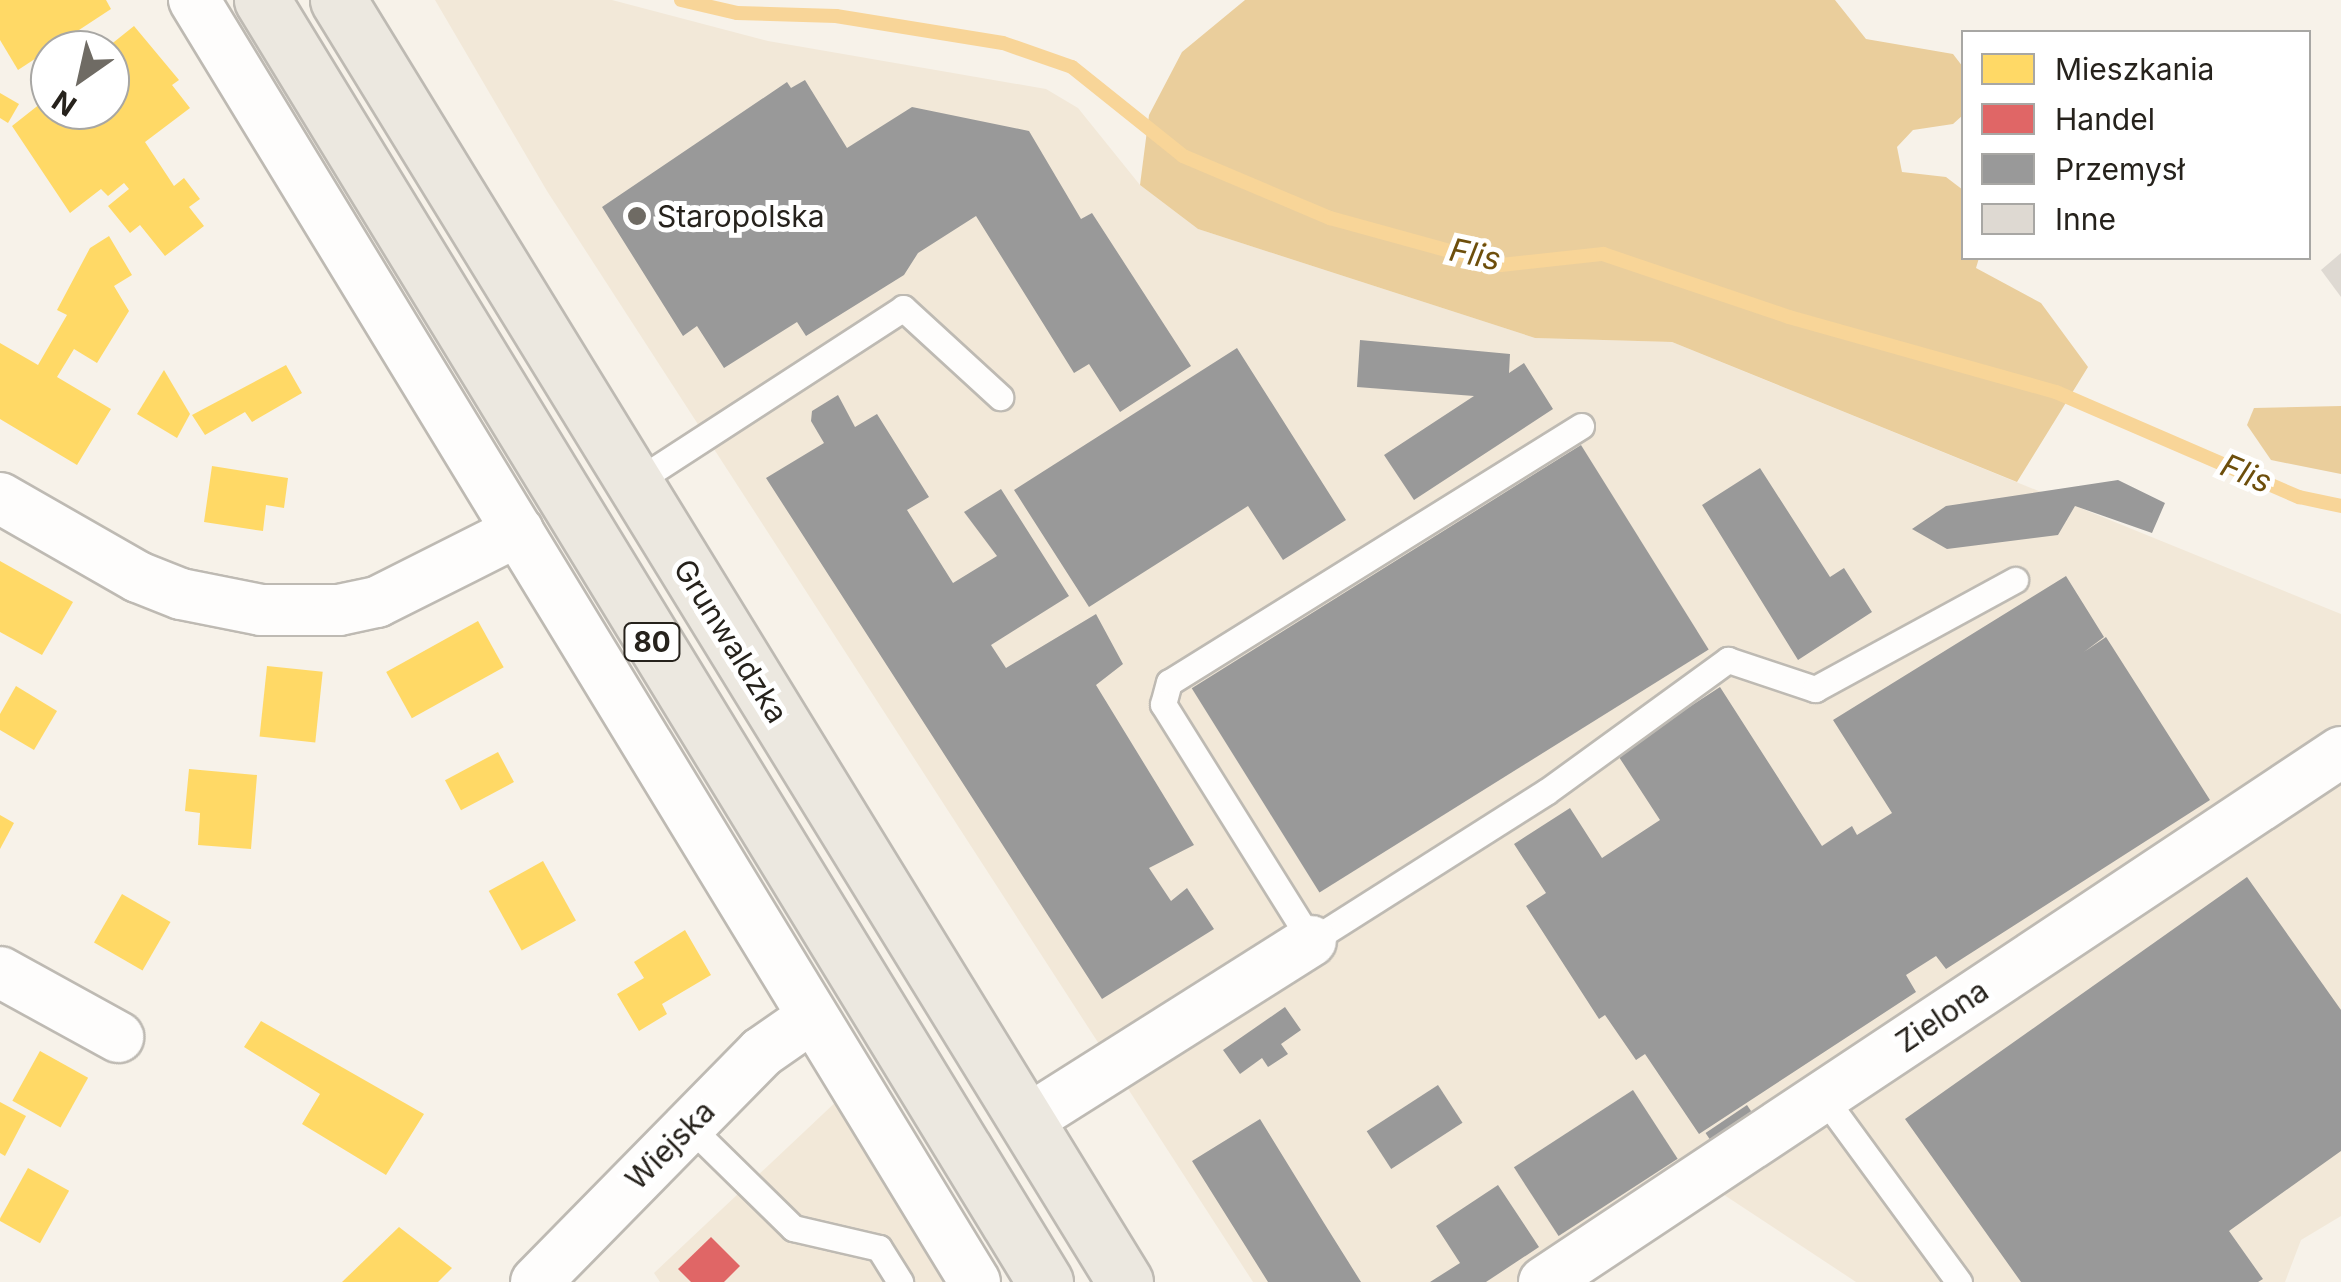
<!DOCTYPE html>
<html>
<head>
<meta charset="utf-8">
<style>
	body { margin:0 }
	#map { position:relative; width:2341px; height:1282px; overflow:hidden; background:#f7f2e9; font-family:Inter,sans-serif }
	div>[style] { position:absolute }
	.built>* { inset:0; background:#f2e8d8 }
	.forest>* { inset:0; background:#eace9c }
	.homes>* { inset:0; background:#ffd966; transform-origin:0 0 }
	.shops>* { inset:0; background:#e06666 }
	.industry>* { inset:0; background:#999; transform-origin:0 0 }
	.stream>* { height:14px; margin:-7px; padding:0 7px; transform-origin:7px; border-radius:7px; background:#f8d598 }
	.building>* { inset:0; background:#ded9d2 }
	.roads { filter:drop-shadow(2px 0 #bebab3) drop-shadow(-2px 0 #bebab3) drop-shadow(0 2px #bebab3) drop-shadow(0 -2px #bebab3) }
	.lane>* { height:25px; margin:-12.5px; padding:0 12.5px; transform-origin:12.5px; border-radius:12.5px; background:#fefdfc }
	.street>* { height:50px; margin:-25px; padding:0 25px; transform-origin:25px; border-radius:25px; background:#fefdfc }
	.primary>* { height:55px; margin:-27.5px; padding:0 27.5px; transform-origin:27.5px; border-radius:27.5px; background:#ece8e0 }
	.dots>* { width:28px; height:28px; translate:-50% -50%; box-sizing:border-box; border:5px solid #fff; border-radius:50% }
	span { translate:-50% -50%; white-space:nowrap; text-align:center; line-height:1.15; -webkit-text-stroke:10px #fff; paint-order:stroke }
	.shield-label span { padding:2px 8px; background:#fff; border:2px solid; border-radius:8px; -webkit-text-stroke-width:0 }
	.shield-label { font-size:28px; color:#26221c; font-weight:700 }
	.poi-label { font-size:30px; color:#26221c }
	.left { translate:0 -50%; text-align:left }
	.street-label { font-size:30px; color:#26221c }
	.water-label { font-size:32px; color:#6d4e0b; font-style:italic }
	.legend { position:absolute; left:1961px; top:30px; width:350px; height:230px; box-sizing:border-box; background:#fff; border:2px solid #a8a7a4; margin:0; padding:12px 18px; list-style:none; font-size:30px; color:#26221c }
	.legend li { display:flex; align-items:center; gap:20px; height:50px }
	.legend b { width:50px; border:2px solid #a8a7a4 }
	.north { position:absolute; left:30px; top:30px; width:100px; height:100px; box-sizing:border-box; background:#fff; border:2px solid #a8a7a4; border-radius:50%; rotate:214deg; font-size:28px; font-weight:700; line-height:40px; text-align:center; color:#26221c }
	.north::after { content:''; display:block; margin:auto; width:35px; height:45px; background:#6f6b64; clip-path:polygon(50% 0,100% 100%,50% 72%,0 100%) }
</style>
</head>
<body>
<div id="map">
	<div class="built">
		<i style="clip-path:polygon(435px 0,612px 0,768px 41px,1046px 89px,1078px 108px,1140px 185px,1198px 229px,1535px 338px,1672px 342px,2341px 614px,2341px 1216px,2301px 1240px,2285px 1282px,1856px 1282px,1697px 1177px,1528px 1282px,1253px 1282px,547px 191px)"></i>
		<i style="clip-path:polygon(840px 1098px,947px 1282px,660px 1282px,654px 1273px)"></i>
	</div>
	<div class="forest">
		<i style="clip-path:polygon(1245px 0,1835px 0,1866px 39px,1953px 54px,1963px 67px,1963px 115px,1953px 124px,1913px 130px,1897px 147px,1902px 172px,1946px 177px,1963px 190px,1964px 258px,1979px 258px,1976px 268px,2041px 303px,2088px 367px,2017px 482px,1672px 342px,1535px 338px,1198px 229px,1140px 185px,1149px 115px,1182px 52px)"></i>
		<i style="clip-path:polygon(2341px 406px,2341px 474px,2271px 460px,2247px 425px,2254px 408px)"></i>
	</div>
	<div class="homes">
		<i style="clip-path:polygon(0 0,106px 0,111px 9px,18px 70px,0 40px)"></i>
		<i style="clip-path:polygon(134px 26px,179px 80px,172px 85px,190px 108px,145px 142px,174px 186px,184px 178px,200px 199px,189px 207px,204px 226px,165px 256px,140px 225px,130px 233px,108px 206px,129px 189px,124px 183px,108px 196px,101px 189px,70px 213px,12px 126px,50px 96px,50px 110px,110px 110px,110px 50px,104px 50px)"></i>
		<i style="clip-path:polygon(0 93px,19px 104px,8px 123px,0 118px)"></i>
		<i style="clip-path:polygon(109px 236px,132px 275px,114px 286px,129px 311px,97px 363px,74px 349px,57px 377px,111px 409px,77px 465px,0 419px,0 343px,38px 365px,67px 315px,57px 310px,90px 248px)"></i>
		<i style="clip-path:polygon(286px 365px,302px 393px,252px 422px,245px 412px,205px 435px,192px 415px)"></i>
		<i style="clip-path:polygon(164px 370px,190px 414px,177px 438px,137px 414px)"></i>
		<i style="clip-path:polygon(212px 466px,288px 478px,284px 508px,266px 505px,263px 531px,204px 522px)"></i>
		<i style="clip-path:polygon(0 561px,73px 602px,42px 655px,0 632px)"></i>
		<i style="left:478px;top:621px;width:53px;height:105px;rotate:61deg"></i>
		<i style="left:267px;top:666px;width:56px;height:71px;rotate:6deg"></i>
		<i style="clip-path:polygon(16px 686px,57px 711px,34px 750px,0 730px,0 714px)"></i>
		<i style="left:498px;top:752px;width:34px;height:60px;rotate:62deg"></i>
		<i style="clip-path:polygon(189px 769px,257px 775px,251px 849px,198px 845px,200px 813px,185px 811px)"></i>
		<i style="clip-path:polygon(0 815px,14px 823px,0 849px)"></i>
		<i style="left:543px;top:861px;width:68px;height:62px;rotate:61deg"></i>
		<i style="left:122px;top:894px;width:56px;height:56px;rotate:30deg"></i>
		<i style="clip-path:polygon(685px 930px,711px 975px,662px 1004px,667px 1014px,639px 1031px,617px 994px,644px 978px,634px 962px)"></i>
		<i style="clip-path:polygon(261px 1021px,424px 1114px,386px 1175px,302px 1124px,320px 1094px,244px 1047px)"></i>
		<i style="left:40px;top:1051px;width:55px;height:57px;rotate:29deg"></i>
		<i style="clip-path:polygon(0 1102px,26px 1116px,5px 1156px,0 1153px)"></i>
		<i style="left:28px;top:1168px;width:47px;height:60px;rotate:29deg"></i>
		<i style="clip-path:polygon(399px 1227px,452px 1268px,438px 1282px,342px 1282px)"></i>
	</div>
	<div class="shops">
		<i style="clip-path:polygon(711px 1237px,740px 1266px,724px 1282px,691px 1282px,678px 1269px)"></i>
	</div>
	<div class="industry">
		<i style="clip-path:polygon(805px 80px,847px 148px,912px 107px,1029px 131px,1081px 219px,1092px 213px,1191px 366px,1120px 412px,1089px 364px,1074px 373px,976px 216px,918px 253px,904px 275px,806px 336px,797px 322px,724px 368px,697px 326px,683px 336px,602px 207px,787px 82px,791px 88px)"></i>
		<i style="clip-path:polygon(1360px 340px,1510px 354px,1509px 373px,1524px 363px,1553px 409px,1414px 500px,1384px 455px,1474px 396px,1357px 387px)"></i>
		<i style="clip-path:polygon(1237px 348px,1346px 520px,1283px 560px,1248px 506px,1089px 607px,1014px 490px)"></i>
		<i style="clip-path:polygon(838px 395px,855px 427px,877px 414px,929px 497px,907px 510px,953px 583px,997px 556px,964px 512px,1001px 489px,1069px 596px,991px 645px,1006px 668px,1096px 614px,1123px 664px,1096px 685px,1194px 845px,1149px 868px,1171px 901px,1187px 888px,1214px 929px,1102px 999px,766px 478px,824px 443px,811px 421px,812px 411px)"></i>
		<i style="left:1581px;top:445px;width:241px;height:459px;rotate:58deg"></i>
		<i style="clip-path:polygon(1760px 468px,1830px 577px,1844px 568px,1872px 612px,1798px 660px,1702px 505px)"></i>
		<i style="clip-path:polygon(2118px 480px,2165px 503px,2152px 533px,2075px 506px,2058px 535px,1947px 549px,1912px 529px,1946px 506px)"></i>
		<i style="clip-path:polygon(2066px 576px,2104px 637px,2084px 652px,2106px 637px,2210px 800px,1946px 969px,1936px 956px,1906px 975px,1916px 992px,1699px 1134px,1645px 1054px,1636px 1060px,1605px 1015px,1599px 1019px,1526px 906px,1546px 893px,1514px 844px,1570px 808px,1602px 858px,1660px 820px,1617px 754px,1720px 687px,1822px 846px,1852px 826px,1857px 835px,1892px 813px,1833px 720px)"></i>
		<i style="clip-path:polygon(2247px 877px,2341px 1010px,2341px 1151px,2229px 1231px,2263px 1279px,2258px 1282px,2021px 1282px,1905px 1119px)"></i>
		<i style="clip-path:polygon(1285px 1007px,1301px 1030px,1281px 1044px,1288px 1054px,1268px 1067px,1262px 1058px,1240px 1074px,1223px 1050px)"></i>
		<i style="left:1438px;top:1085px;width:45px;height:85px;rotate:57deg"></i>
		<i style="left:1633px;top:1090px;width:82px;height:142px;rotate:57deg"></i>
		<i style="left:1747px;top:1105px;width:18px;height:50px;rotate:56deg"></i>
		<i style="clip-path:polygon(1260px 1119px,1324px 1223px,1361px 1282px,1268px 1282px,1192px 1161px)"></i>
		<i style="clip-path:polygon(1498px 1185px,1539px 1247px,1486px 1282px,1430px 1282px,1460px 1263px,1436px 1226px)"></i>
	</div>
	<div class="stream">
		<i style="left:681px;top:0;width:57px;rotate:13.1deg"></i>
		<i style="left:737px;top:13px;width:99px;rotate:1.7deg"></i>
		<i style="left:836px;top:16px;width:169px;rotate:9.2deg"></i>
		<i style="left:1003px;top:43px;width:73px;rotate:19.2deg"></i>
		<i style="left:1072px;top:67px;width:142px;rotate:38.7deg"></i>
		<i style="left:1183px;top:156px;width:160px;rotate:22.9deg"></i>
		<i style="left:1330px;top:218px;width:177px;rotate:15.4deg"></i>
		<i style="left:1501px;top:265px;width:103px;rotate:-6.2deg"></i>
		<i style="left:1603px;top:254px;width:196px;rotate:18.7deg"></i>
		<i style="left:1789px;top:317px;width:277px;rotate:15.7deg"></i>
		<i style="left:2056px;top:392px;width:265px;rotate:23.4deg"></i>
		<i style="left:2299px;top:497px;width:43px;rotate:12.1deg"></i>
	</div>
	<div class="building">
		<i style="clip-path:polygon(2341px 253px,2341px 297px,2321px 270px)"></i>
	</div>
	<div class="roads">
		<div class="lane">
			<i style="left:1581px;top:426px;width:485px;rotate:148.1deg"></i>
			<i style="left:1169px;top:682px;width:23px;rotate:105deg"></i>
			<i style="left:1163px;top:704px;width:279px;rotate:58deg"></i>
			<i style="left:1311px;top:941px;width:278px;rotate:-32.4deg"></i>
			<i style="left:1546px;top:792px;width:225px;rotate:-36deg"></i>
			<i style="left:1728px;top:660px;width:92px;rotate:18.4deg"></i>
			<i style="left:1815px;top:689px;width:228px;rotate:-28.6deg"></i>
			<i style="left:634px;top:483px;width:321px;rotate:-33deg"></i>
			<i style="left:903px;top:308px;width:132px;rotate:42.5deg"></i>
			<i style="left:1822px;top:1095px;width:232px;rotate:53.8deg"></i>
			<i style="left:689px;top:1126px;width:146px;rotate:44.4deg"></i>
			<i style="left:793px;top:1228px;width:88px;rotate:13.1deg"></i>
			<i style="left:879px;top:1248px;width:40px;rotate:58deg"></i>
		</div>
		<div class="street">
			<i style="left:194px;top:0;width:1501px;rotate:58.65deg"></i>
			<i style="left:0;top:498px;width:159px;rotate:29.8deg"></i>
			<i style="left:138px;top:577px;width:46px;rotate:21.6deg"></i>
			<i style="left:181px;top:594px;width:82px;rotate:11.3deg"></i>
			<i style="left:261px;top:610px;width:78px"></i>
			<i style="left:339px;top:610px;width:39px;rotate:-12deg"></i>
			<i style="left:377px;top:602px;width:158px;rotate:-26.7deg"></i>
			<i style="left:0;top:972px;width:135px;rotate:28.8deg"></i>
			<i style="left:1026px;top:1121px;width:337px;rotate:-32.3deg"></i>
			<i style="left:536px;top:1282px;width:322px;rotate:-45.5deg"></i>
			<i style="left:762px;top:1052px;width:60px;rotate:-34.8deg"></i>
			<i style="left:1544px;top:1282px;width:957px;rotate:-33.62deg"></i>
		</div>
		<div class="primary">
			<i style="left:262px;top:0;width:1502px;rotate:58.58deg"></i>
			<i style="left:338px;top:0;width:1504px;rotate:58.45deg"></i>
		</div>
	</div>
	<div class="dots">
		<i style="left:637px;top:216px;background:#6f6b64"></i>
	</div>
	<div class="shield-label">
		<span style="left:652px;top:642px">80</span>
	</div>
	<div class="poi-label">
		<span class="left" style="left:657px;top:216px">Staropolska</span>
	</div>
	<div class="street-label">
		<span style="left:731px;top:641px;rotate:58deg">Grunwaldzka</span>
		<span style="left:1942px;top:1016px;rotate:-34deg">Zielona</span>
		<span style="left:670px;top:1145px;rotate:-45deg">Wiejska</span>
	</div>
	<div class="water-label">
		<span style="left:1475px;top:255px;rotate:12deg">Flis</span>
		<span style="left:2246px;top:474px;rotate:23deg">Flis</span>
	</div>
	<ul class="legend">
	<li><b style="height:28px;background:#ffd966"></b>Mieszkania</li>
	<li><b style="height:28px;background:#e06666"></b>Handel</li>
	<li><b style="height:28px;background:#999"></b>Przemysł</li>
	<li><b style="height:28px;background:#ded9d2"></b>Inne</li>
	</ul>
	<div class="north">N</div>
</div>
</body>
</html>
